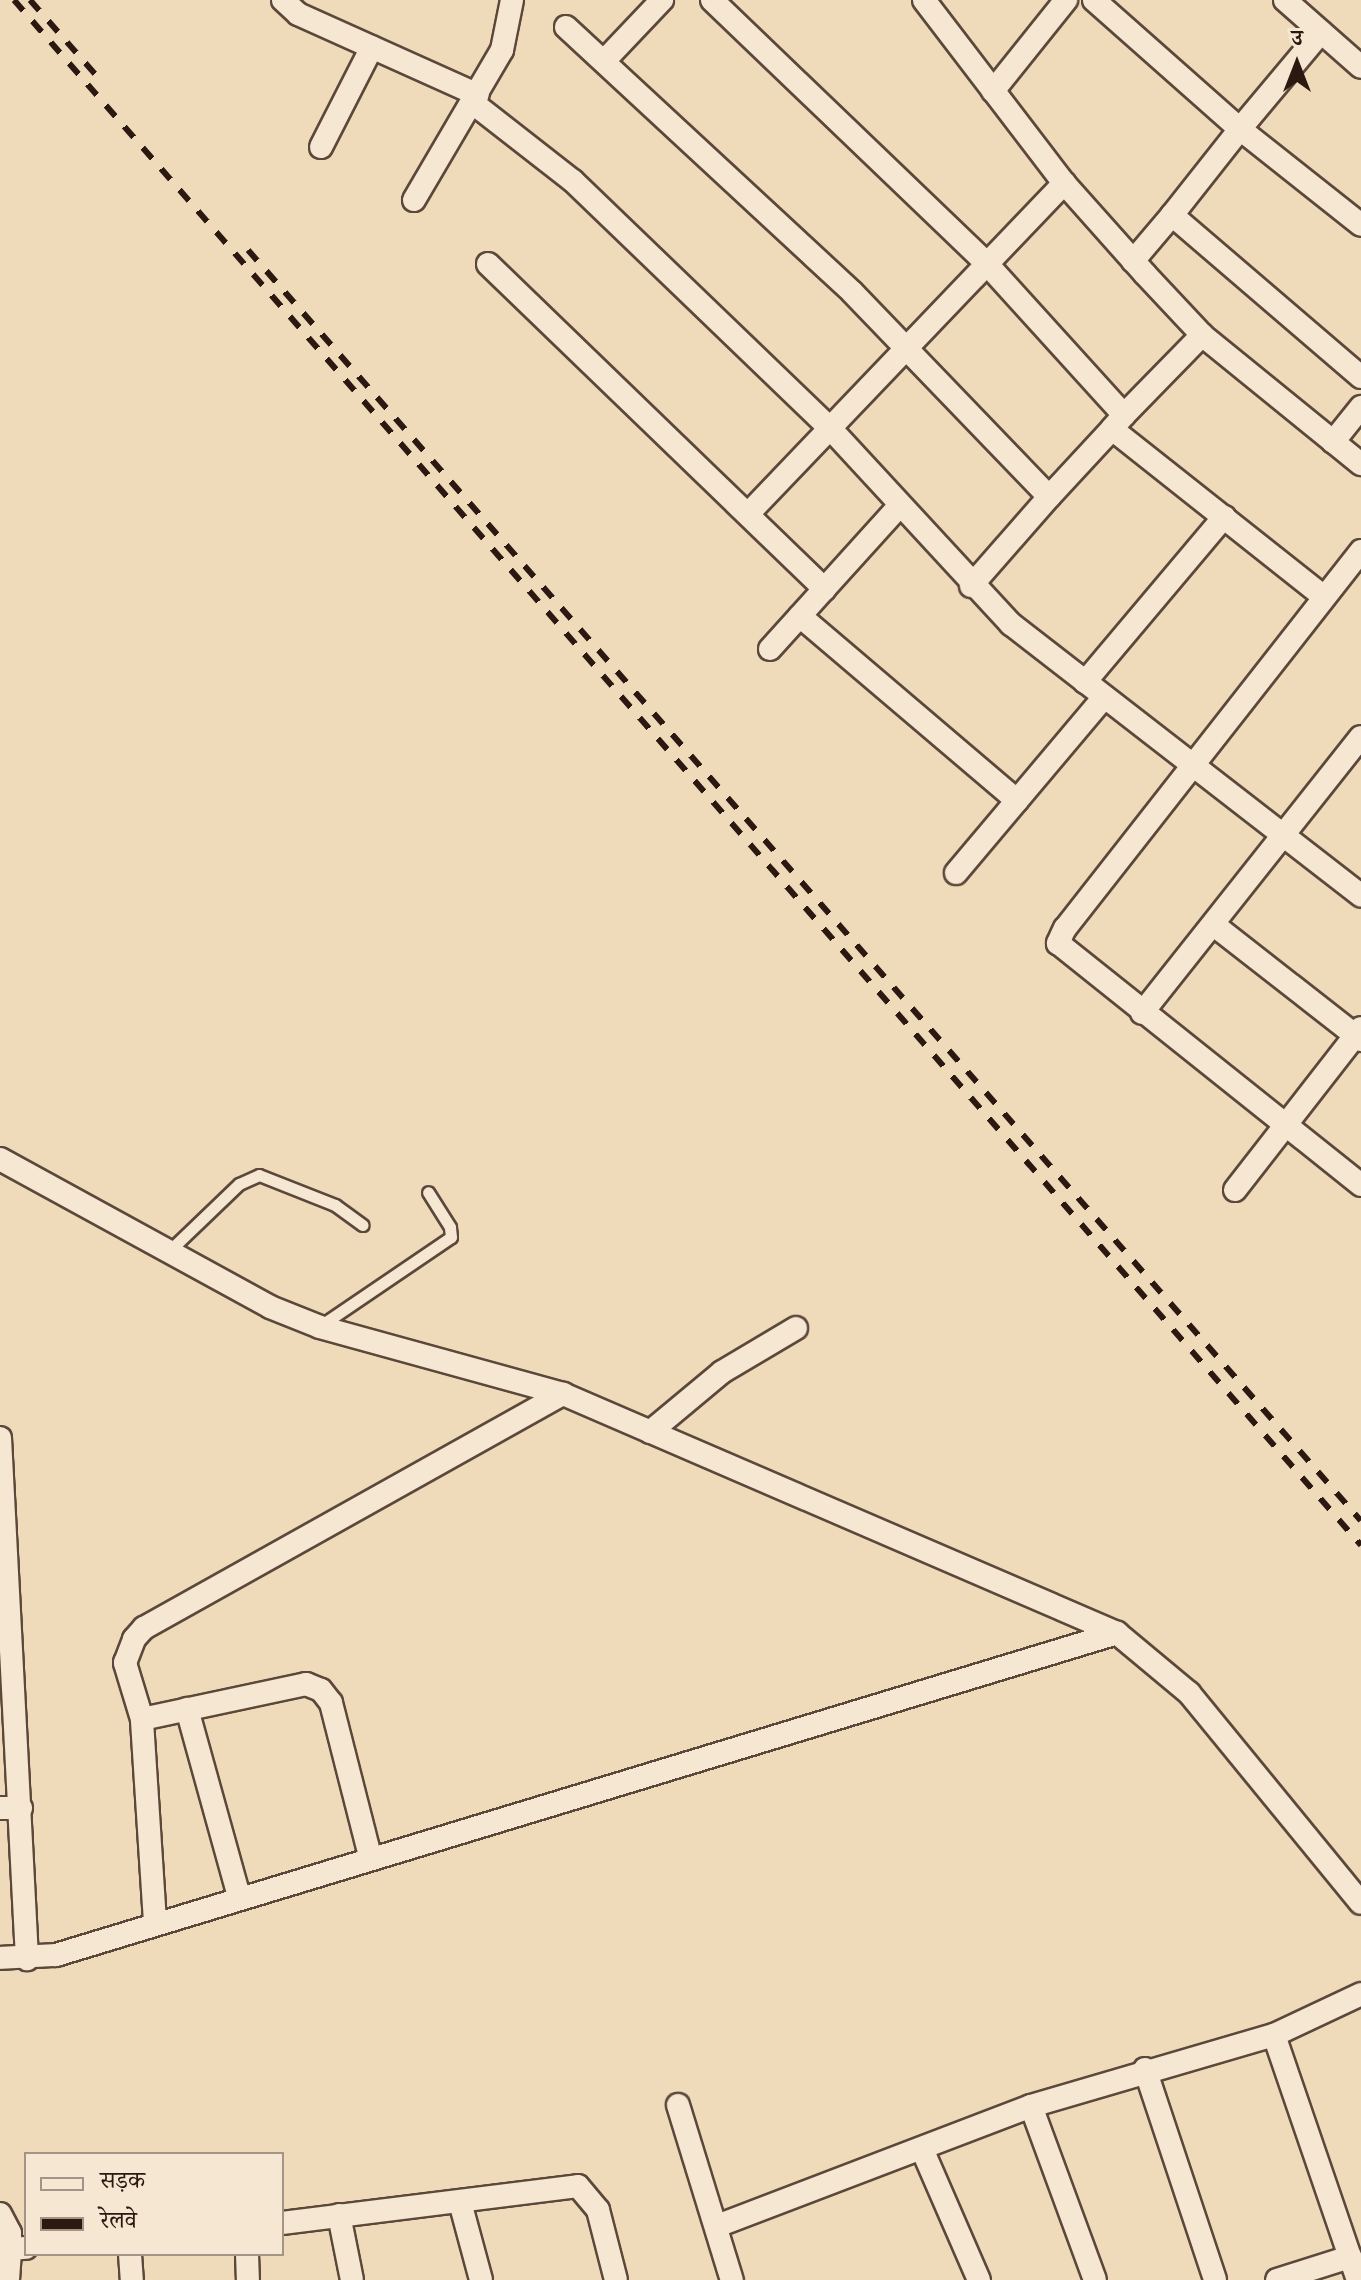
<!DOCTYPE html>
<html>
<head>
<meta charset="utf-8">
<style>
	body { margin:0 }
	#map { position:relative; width:1361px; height:2280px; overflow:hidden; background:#efdaba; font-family:Vollkorn,"Noto Serif Devanagari",serif }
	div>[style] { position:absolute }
	.roads { filter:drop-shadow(2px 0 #5c483b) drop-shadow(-2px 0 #5c483b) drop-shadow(0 2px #5c483b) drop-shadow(0 -2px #5c483b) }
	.lane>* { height:11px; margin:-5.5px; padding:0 5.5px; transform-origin:5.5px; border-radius:5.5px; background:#f5e7d2 }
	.street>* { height:22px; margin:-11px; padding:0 11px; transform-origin:11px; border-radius:11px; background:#f5e7d2 }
	.rail>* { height:6px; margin-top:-3px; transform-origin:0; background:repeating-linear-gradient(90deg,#2b1811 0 14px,transparent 0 28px) }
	span { translate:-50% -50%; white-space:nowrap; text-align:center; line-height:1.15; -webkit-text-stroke:6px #f5e7d2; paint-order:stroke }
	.legend { position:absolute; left:24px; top:2152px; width:260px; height:104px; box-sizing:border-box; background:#f5e7d2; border:2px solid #a49485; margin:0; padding:10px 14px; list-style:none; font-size:24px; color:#2b1811 }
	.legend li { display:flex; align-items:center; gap:16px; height:40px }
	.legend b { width:40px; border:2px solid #a49485 }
	.north { position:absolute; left:1257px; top:24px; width:80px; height:80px; -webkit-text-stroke:6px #f5e7d2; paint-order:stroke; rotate:0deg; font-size:22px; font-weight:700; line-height:32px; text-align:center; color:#2b1811 }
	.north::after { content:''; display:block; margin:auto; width:28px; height:36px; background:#2b1811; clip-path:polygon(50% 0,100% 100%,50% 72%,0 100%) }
</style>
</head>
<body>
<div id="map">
	<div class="roads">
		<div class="lane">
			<i style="left:167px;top:1253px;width:100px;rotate:-43.8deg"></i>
			<i style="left:239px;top:1184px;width:22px;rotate:-24deg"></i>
			<i style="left:259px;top:1175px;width:82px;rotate:21.5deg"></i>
			<i style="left:335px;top:1205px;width:34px;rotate:36deg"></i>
			<i style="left:320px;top:1326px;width:158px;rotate:-34.2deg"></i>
			<i style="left:451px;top:1237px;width:10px;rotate:-96deg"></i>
			<i style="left:450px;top:1227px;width:41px;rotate:-122.2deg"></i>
		</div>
		<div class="street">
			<i style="left:283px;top:0;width:21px;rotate:43deg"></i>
			<i style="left:298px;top:14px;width:197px;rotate:24.2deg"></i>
			<i style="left:712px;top:0;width:381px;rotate:43.8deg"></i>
			<i style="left:987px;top:264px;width:204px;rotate:47.8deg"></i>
			<i style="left:1124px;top:415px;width:18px;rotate:131deg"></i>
			<i style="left:1112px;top:429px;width:270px;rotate:38.4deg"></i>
			<i style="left:924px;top:0;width:230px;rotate:52.6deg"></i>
			<i style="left:1064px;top:183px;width:122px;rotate:48.3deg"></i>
			<i style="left:1145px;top:274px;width:83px;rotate:46.9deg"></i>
			<i style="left:1202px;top:335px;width:205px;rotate:39.1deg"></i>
			<i style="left:1094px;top:0;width:195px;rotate:41.5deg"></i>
			<i style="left:1240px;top:129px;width:110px;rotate:128.3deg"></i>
			<i style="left:1172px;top:215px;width:249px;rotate:40.6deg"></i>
			<i style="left:1285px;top:0;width:101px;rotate:41.4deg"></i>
			<i style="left:566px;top:27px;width:390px;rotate:42.8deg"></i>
			<i style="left:852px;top:292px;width:284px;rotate:46.1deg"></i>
			<i style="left:1049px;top:497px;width:93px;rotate:-47.2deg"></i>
			<i style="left:1321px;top:32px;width:126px;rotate:129.9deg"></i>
			<i style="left:1240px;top:129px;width:154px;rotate:38.4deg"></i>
			<i style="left:605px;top:60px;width:83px;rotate:-46.5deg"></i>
			<i style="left:993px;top:91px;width:117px;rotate:-51.3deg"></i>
			<i style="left:473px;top:103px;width:127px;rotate:38deg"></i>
			<i style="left:573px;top:181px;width:356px;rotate:43.9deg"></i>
			<i style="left:830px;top:428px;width:267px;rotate:47.3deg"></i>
			<i style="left:1011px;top:624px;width:443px;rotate:37.8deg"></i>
			<i style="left:321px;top:147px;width:112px;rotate:-63deg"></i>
			<i style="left:414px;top:200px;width:174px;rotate:-59.6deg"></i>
			<i style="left:502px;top:50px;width:51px;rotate:-78.7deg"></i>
			<i style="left:1133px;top:261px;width:60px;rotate:-49.7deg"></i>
			<i style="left:488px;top:264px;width:468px;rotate:44deg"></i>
			<i style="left:1124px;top:415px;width:112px;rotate:-45.7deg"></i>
			<i style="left:1333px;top:442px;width:45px;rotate:-51.3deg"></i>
			<i style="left:748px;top:514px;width:458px;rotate:-46.3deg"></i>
			<i style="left:1361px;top:551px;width:479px;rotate:128.1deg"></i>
			<i style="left:1065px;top:928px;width:17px;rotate:115deg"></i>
			<i style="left:1058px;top:943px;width:388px;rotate:38.6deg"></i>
			<i style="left:971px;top:586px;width:118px;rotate:-48.8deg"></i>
			<i style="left:800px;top:616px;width:285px;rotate:40.4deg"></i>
			<i style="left:770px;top:649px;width:194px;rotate:-47.9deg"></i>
			<i style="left:1085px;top:682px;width:216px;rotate:-49.9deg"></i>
			<i style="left:956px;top:873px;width:230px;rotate:-49.9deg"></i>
			<i style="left:1214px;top:925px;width:187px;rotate:38deg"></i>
			<i style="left:1142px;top:1013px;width:352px;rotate:-51.6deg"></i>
			<i style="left:0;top:1159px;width:308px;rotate:28.7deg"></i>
			<i style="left:270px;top:1307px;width:54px;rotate:21.8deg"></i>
			<i style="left:320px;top:1327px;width:252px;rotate:15.4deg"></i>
			<i style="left:563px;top:1394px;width:603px;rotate:23.34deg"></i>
			<i style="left:1117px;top:1633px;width:94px;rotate:39.8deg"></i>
			<i style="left:1189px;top:1693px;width:271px;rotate:50.7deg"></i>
			<i style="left:1235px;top:1190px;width:205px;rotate:-52.1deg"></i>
			<i style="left:650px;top:1432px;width:94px;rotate:-39.8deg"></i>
			<i style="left:722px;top:1372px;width:86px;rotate:-30.7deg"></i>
			<i style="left:0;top:1438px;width:522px;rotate:87.03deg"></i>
			<i style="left:187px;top:1709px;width:194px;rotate:74.5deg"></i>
			<i style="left:142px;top:1719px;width:168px;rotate:-12deg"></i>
			<i style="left:306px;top:1684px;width:16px;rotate:22deg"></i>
			<i style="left:321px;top:1690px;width:16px;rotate:52deg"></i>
			<i style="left:331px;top:1703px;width:158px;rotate:75.7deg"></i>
			<i style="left:0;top:1808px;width:21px"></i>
			<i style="left:155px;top:1922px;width:203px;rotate:-93.7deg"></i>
			<i style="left:142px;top:1719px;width:59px;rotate:-106.9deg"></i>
			<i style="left:125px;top:1663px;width:26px;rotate:-69deg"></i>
			<i style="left:134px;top:1639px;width:15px;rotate:-48deg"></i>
			<i style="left:144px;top:1628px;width:480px;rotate:-29.2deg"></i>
			<i style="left:0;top:1958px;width:56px;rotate:-3.1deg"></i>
			<i style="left:56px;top:1955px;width:1109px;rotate:-16.88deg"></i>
			<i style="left:1274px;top:2035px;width:259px;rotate:71.1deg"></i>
			<i style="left:1145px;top:2069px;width:222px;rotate:71.6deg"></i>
			<i style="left:678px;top:2105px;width:183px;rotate:72.9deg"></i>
			<i style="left:1031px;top:2106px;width:185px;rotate:69.8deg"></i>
			<i style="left:922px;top:2149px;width:143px;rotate:66.5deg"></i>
			<i style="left:460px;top:2202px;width:81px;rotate:74.9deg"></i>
			<i style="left:0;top:2214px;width:21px;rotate:62deg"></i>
			<i style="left:10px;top:2233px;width:16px;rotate:90deg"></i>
			<i style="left:10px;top:2249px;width:16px;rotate:-4deg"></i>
			<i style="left:339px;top:2215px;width:66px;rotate:78.7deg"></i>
			<i style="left:282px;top:2223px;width:298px;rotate:-7.1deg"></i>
			<i style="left:578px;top:2186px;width:31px;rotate:50deg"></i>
			<i style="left:598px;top:2210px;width:72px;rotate:75.6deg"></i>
			<i style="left:717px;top:2226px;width:336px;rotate:-20.9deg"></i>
			<i style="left:1031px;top:2106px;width:253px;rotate:-16.3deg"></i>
			<i style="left:1274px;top:2035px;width:96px;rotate:-25.2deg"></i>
			<i style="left:130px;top:2254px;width:26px;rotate:86deg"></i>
			<i style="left:247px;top:2254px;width:26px;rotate:88deg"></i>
			<i style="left:8px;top:2280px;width:31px;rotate:-86deg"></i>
			<i style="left:1277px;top:2280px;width:77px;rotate:-17.5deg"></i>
		</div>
	</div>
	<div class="rail">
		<i style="left:14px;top:0;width:2050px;rotate:48.92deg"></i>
		<i style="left:30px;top:0;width:100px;rotate:48.7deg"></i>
		<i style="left:248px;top:250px;width:1689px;rotate:48.79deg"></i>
	</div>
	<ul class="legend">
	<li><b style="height:10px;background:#f5e7d2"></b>सड़क</li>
	<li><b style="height:10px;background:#2b1811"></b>रेलवे</li>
	</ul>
	<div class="north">उ</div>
</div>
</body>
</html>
